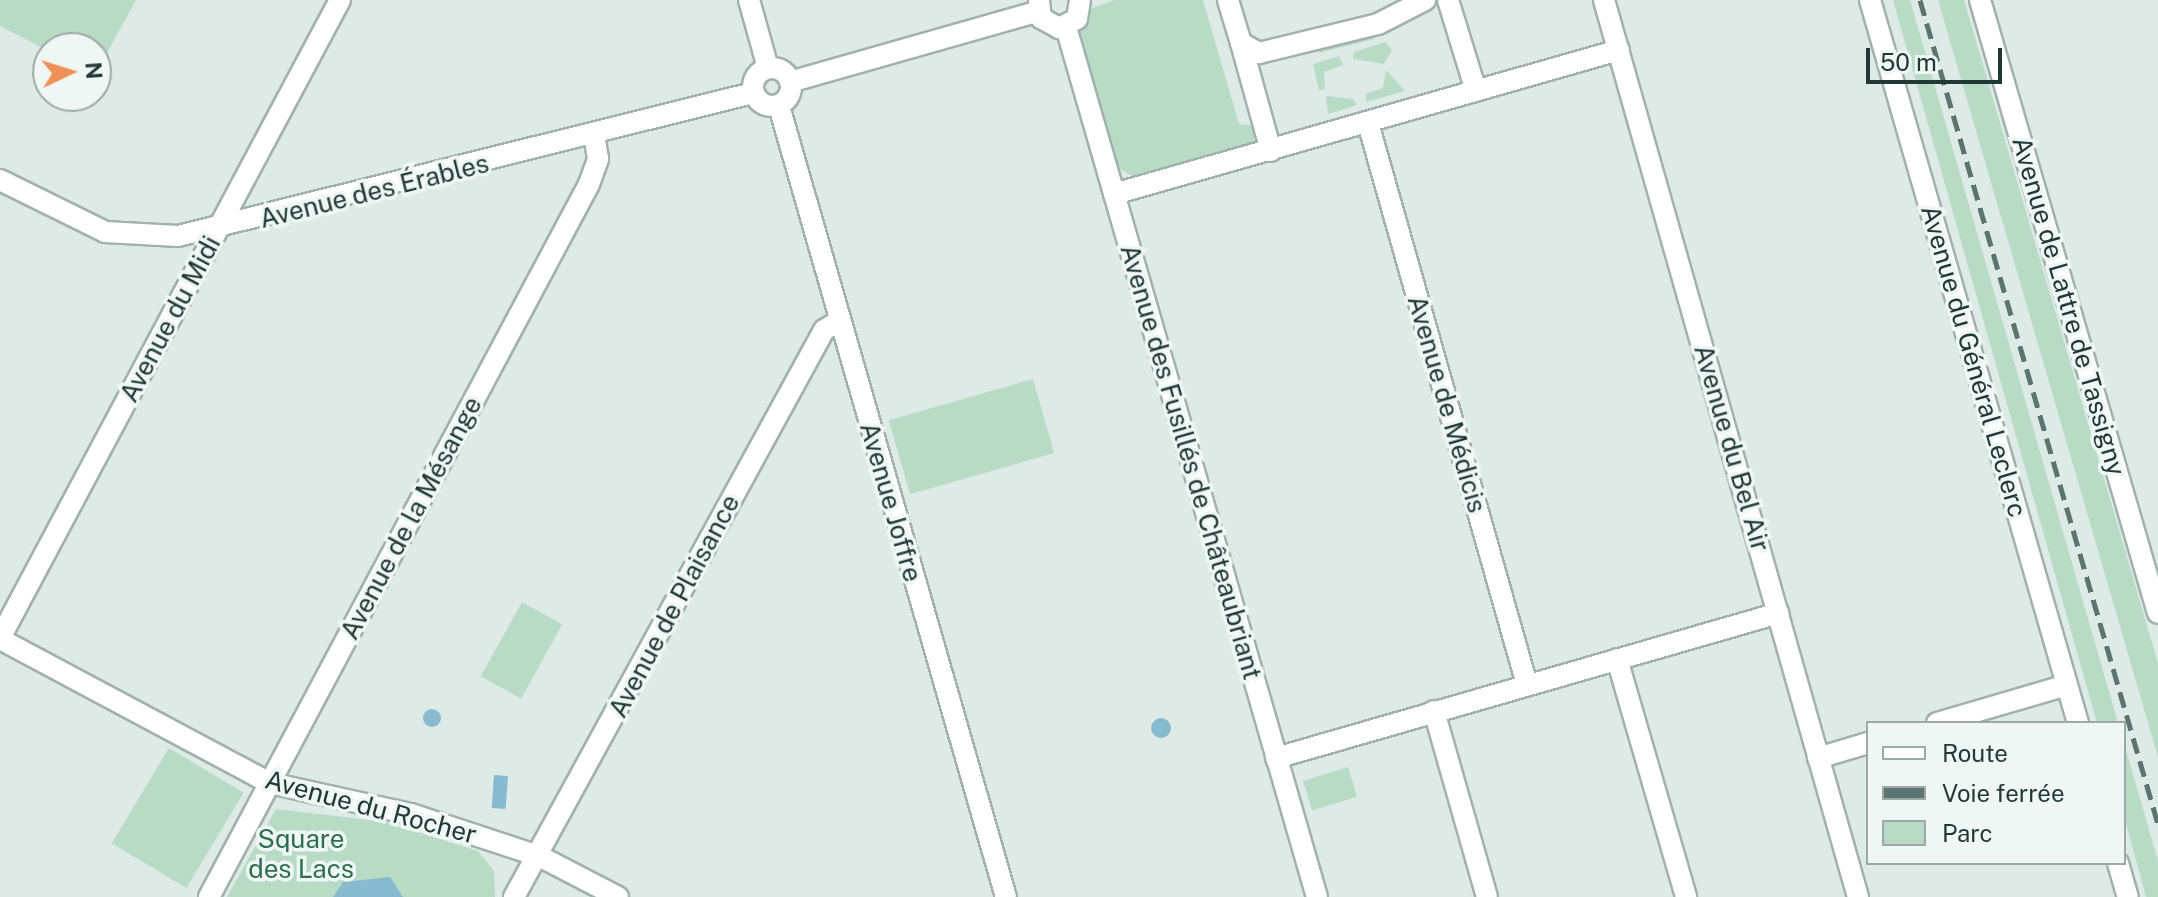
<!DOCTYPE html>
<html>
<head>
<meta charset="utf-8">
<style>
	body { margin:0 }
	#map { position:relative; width:2158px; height:897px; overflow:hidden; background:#deeae6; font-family:"Public Sans",sans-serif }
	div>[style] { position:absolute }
	.green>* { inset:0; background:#b7dbc5; transform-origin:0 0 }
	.water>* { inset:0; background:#87bace; transform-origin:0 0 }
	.round { border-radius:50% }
	.roads { filter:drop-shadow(2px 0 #a1b1ad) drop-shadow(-2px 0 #a1b1ad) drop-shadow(0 2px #a1b1ad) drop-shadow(0 -2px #a1b1ad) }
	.minor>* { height:20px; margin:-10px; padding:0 10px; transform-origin:10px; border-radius:10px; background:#fff }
	.minor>.ring { margin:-10px; padding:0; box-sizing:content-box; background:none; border:20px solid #fff; border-radius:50% }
	.rail>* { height:5px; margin-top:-2.5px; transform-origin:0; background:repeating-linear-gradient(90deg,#5a7571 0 16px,transparent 0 24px) }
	span { translate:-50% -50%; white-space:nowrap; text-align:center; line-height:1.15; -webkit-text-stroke:7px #eff6f3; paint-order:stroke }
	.street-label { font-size:26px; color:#203935 }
	.park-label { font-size:26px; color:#2b6f4e }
	.legend { position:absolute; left:1866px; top:721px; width:260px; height:144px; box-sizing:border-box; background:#eff6f3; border:2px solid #9caaa7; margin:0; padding:10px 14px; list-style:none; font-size:24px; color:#203935 }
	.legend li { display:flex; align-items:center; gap:16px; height:40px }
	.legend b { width:40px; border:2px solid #9caaa7 }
	.north { position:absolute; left:32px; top:32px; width:80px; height:80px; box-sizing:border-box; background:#eff6f3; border:2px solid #9caaa7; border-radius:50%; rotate:86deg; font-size:22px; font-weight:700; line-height:32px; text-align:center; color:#203935 }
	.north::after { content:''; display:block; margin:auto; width:28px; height:36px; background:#ef9057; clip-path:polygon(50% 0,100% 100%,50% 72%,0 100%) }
	.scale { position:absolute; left:1866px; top:48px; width:136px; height:36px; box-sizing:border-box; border:4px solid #203935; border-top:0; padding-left:10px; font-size:24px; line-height:28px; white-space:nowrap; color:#203935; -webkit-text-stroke:6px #eff6f3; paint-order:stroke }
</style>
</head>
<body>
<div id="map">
	<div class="green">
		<i style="clip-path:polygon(0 0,136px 0,96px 73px,96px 48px,48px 51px,0 26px)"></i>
		<i style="clip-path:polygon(1114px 0,1203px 0,1239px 124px,1254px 126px,1254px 145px,1138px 179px,1117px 167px,1078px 36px,1090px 9px)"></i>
		<i style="clip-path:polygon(1893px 0,1910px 0,2118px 723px,2097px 723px)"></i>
		<i style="clip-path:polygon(1938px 0,1964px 0,2158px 663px,2158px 757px)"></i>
		<i style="left:1374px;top:35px;width:4px;height:57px;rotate:76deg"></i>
		<i style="clip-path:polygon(1385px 42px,1392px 50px,1384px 64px,1353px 59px,1354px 52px)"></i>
		<i style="clip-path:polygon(1339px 56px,1343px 65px,1324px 72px,1325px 89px,1319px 90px,1313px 64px)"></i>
		<i style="clip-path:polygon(1386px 70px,1405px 91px,1366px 102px,1366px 93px,1383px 88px)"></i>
		<i style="clip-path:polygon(1326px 96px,1353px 99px,1357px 105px,1328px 114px)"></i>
		<i style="left:1033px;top:379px;width:77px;height:150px;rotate:74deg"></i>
		<i style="left:522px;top:602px;width:46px;height:85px;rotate:29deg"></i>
		<i style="clip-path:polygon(2124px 743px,2158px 861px,2158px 897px,2146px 897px,2124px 816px)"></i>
		<i style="left:169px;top:748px;width:87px;height:111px;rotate:31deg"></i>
		<i style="left:1348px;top:767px;width:31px;height:47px;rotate:73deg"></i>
		<i style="clip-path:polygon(276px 809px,386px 822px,478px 851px,494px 871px,495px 897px,227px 897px)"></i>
	</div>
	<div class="water">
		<i class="round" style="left:423px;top:709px;width:18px;height:18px"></i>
		<i class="round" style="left:1151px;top:718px;width:20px;height:20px"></i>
		<i style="left:494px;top:775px;width:14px;height:33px;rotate:4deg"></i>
		<i style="clip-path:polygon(390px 877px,403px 897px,333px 897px,343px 882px)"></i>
	</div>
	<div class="roads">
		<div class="minor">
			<i style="left:749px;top:0;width:71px;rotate:74.4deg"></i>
			<i style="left:1039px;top:0;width:18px;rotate:84deg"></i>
			<i style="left:1041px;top:18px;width:21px;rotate:29deg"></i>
			<i style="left:1059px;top:28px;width:20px;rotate:-27deg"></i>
			<i style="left:1077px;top:19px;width:19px;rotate:-81deg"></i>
			<i style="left:1228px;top:0;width:45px;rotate:73.2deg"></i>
			<i style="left:1241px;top:43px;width:21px;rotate:29deg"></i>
			<i style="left:1259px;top:53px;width:122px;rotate:-13.7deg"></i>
			<i style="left:1378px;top:24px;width:53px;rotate:-27.1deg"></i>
			<i style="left:1448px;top:0;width:95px;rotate:72.9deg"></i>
			<i style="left:1604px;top:0;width:932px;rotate:74.19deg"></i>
			<i style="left:1870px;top:0;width:752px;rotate:73.95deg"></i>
			<i style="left:1980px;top:0;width:638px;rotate:73.81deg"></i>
			<i style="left:1066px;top:27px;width:905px;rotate:73.91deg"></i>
			<i style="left:1241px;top:43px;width:112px;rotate:74.5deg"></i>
			<i class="ring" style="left:753px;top:68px;width:18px;height:18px"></i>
			<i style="left:790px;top:82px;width:259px;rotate:-15.9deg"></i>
			<i style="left:779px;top:106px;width:823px;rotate:73.99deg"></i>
			<i style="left:1368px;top:123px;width:584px;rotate:74.2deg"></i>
			<i style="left:0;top:180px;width:117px;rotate:26.3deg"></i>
			<i style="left:105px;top:232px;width:73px;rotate:3.1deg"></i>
			<i style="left:178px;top:236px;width:593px;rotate:-13.97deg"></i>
			<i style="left:1114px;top:194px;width:525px;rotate:-15.92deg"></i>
			<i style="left:0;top:638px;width:723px;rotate:-61.95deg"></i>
			<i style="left:0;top:639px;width:306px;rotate:28.1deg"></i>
			<i style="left:270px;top:783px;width:144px;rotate:12.4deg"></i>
			<i style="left:411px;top:814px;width:135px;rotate:18.2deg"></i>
			<i style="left:539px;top:856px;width:89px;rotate:27.4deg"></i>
			<i style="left:1617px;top:659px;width:248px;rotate:73.8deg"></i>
			<i style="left:1434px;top:711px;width:193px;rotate:74.1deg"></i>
			<i style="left:1937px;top:723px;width:135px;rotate:-16.3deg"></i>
			<i style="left:1276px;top:758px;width:523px;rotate:-16.08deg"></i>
			<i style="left:1818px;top:758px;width:52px;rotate:-16.7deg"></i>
			<i style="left:2118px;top:863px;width:35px;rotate:74deg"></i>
			<i style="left:209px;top:897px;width:808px;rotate:-61.94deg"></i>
			<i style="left:589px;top:184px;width:27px;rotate:-70deg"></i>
			<i style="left:598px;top:159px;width:24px;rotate:-99deg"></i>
			<i style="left:514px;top:897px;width:646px;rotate:-61.33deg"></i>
			<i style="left:824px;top:330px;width:17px;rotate:-31deg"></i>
		</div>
	</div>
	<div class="rail">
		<i style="left:1920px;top:0;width:858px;rotate:73.89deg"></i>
	</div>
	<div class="street-label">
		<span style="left:374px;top:191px;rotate:-14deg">Avenue des Érables</span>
		<span style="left:2069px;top:306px;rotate:74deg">Avenue de Lattre de Tassigny</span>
		<span style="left:170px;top:319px;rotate:-62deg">Avenue du Midi</span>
		<span style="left:1974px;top:361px;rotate:74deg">Avenue du Général Leclerc</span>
		<span style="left:1447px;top:404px;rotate:74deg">Avenue de Médicis</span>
		<span style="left:1732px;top:448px;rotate:74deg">Avenue du Bel Air</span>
		<span style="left:1191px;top:462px;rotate:74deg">Avenue des Fusillés de Châteaubriant</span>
		<span style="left:891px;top:502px;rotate:74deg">Avenue Joffre</span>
		<span style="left:411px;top:518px;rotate:-62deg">Avenue de la Mésange</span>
		<span style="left:674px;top:606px;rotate:-62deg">Avenue de Plaisance</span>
		<span style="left:371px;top:807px;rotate:15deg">Avenue du Rocher</span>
	</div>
	<div class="park-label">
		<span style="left:301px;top:854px">Square<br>des Lacs</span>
	</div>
	<ul class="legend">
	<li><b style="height:10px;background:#fff"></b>Route</li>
	<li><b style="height:10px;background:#5a7571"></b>Voie ferrée</li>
	<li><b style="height:22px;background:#b7dbc5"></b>Parc</li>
	</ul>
	<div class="north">N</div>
	<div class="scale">50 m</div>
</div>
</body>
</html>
